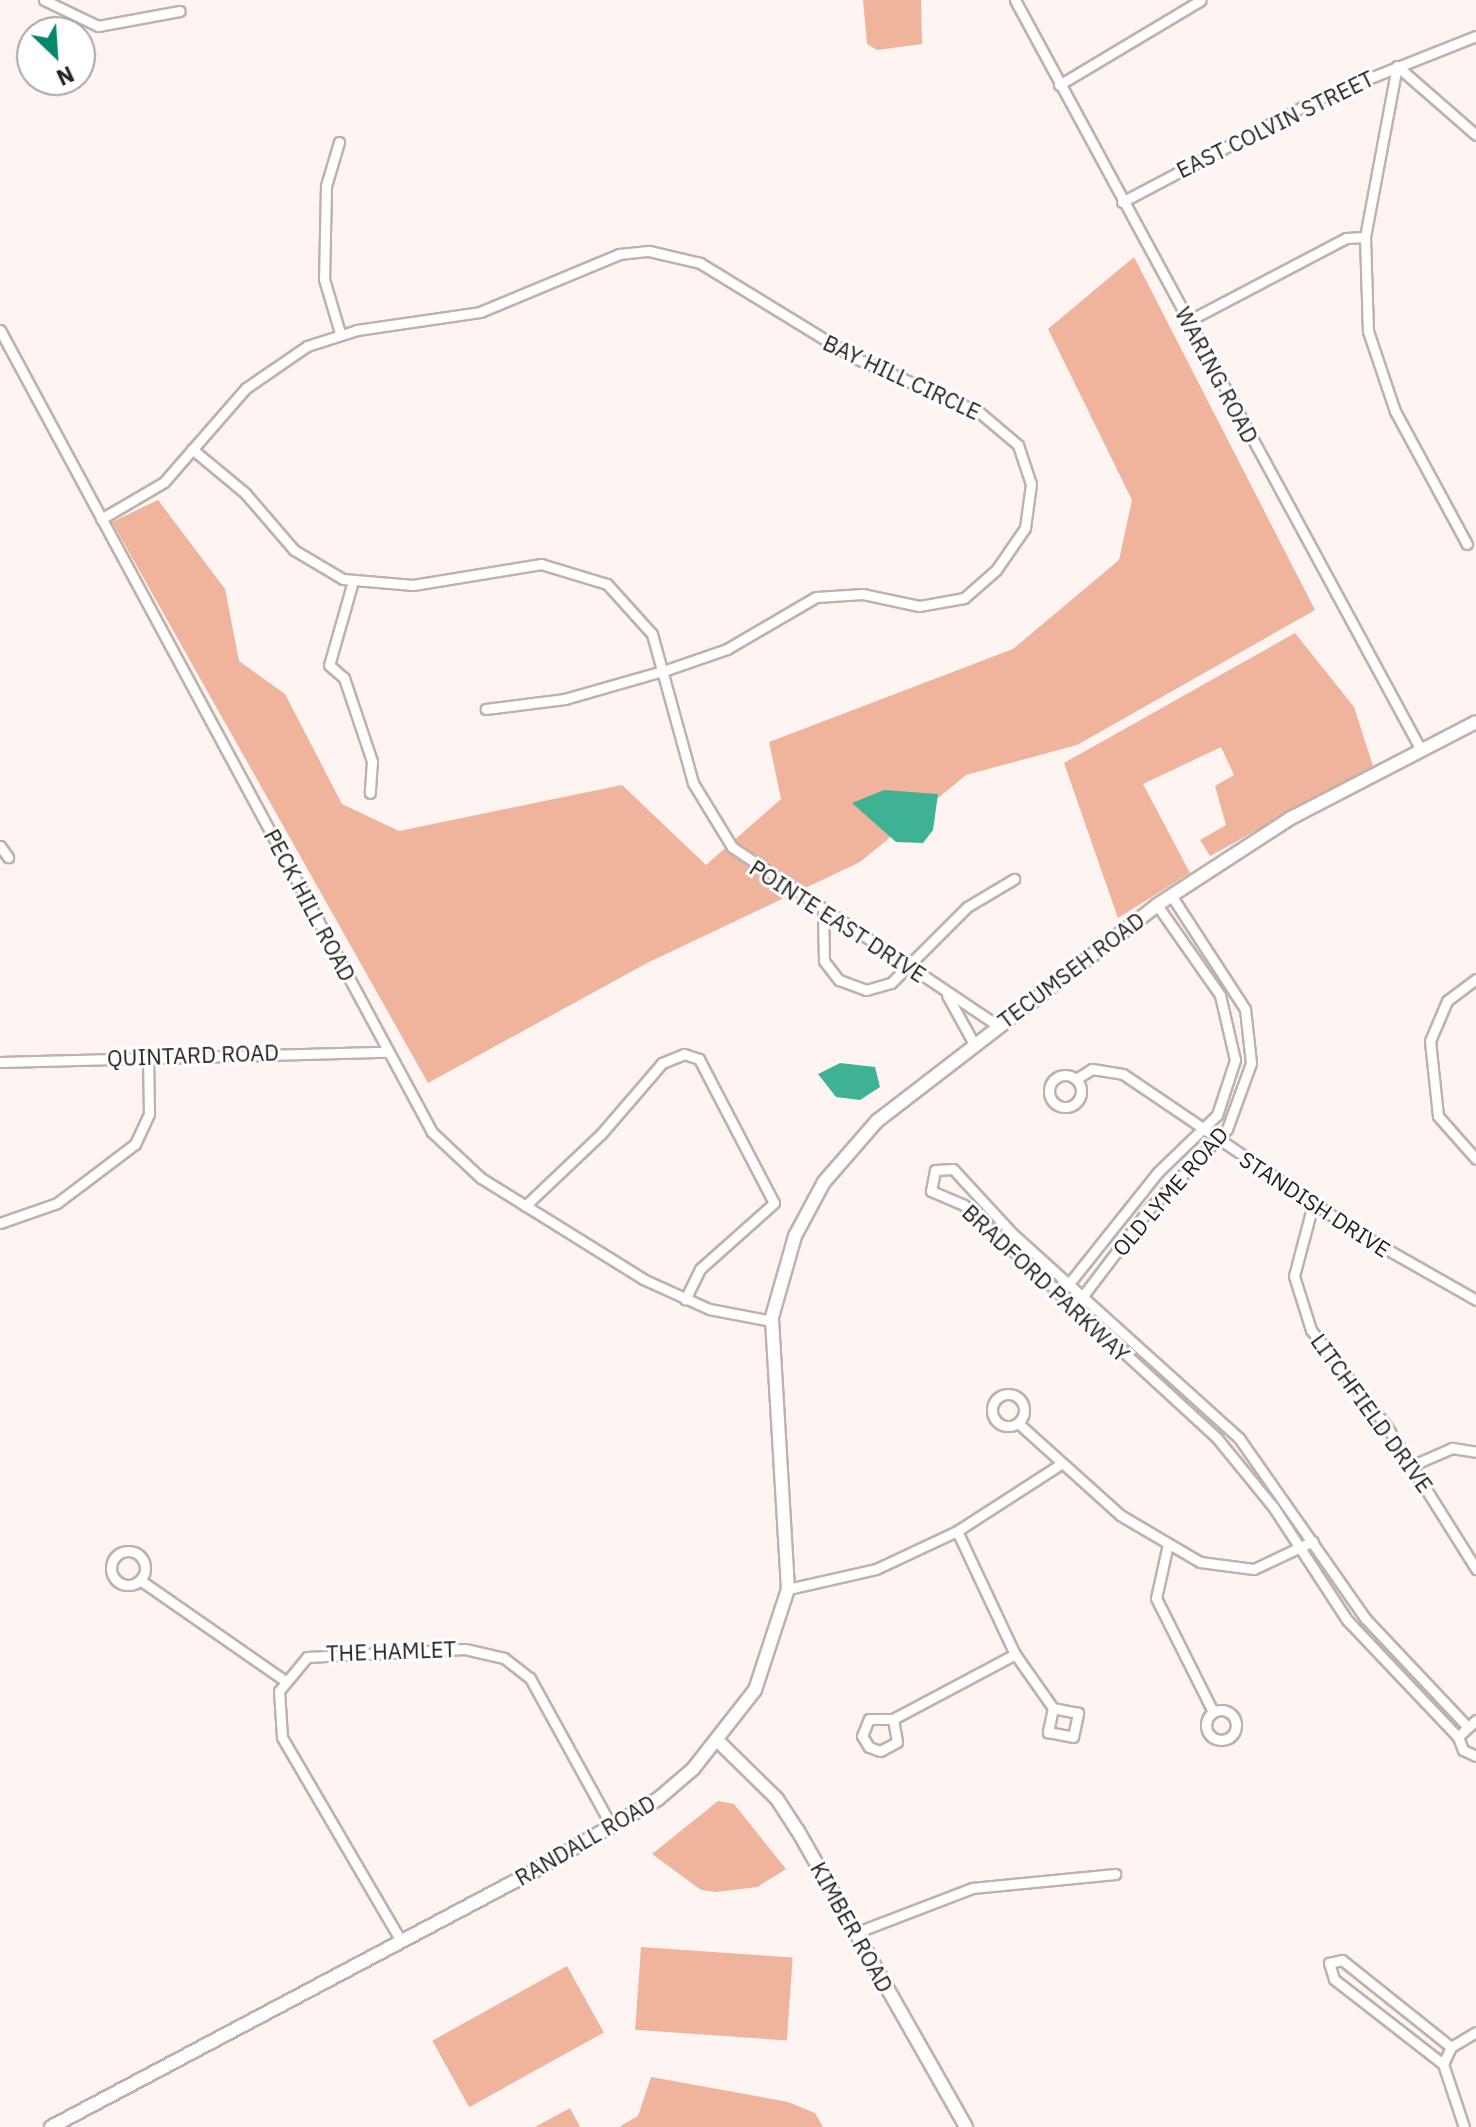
<!DOCTYPE html>
<html>
<head>
<meta charset="utf-8">
<style>
	body { margin:0 }
	#map { position:relative; width:1476px; height:2127px; overflow:hidden; background:#fef4f1; font-family:"IBM Plex Sans",sans-serif }
	div>[style] { position:absolute }
	.green>* { inset:0; background:#f0b39b; transform-origin:0 0 }
	.water>* { inset:0; background:#3fb293 }
	.roads { filter:drop-shadow(2px 0 #c0b1ab) drop-shadow(-2px 0 #c0b1ab) drop-shadow(0 2px #c0b1ab) drop-shadow(0 -2px #c0b1ab) }
	.street>* { height:9px; margin:-4.5px; padding:0 4.5px; transform-origin:4.5px; border-radius:4.5px; background:#fff }
	.street>.ring { margin:-4.5px; padding:0; box-sizing:content-box; background:none; border:9px solid #fff; border-radius:50% }
	.secondary>* { height:12px; margin:-6px; padding:0 6px; transform-origin:6px; border-radius:6px; background:#fff }
	span { translate:-50% -50%; white-space:nowrap; text-align:center; line-height:1.15; -webkit-text-stroke:6px #fff; paint-order:stroke }
	.street-label { font-size:22px; color:#282220 }
	.north { position:absolute; left:16px; top:16px; width:80px; height:80px; box-sizing:border-box; background:#fff; border:2px solid #a9a7a6; border-radius:50%; rotate:155deg; font-size:22px; font-weight:700; line-height:32px; text-align:center; color:#282220 }
	.north::after { content:''; display:block; margin:auto; width:28px; height:36px; background:#04886d; clip-path:polygon(50% 0,100% 100%,50% 72%,0 100%) }
</style>
</head>
<body>
<div id="map">
	<div class="green">
		<i style="clip-path:polygon(863px 0,921px 0,922px 44px,877px 50px,867px 44px)"></i>
		<i style="clip-path:polygon(1134px 257px,1315px 610px,1077px 745px,966px 775px,860px 862px,647px 963px,428px 1083px,112px 522px,158px 500px,225px 589px,239px 661px,285px 694px,342px 804px,399px 831px,622px 785px,706px 865px,781px 799px,769px 742px,1013px 649px,1119px 560px,1132px 500px,1048px 329px)"></i>
		<i style="clip-path:polygon(1295px 633px,1354px 707px,1373px 766px,1210px 856px,1200px 840px,1226px 825px,1215px 786px,1234px 775px,1221px 747px,1143px 784px,1190px 873px,1118px 918px,1064px 763px)"></i>
		<i style="clip-path:polygon(718px 1801px,734px 1804px,786px 1869px,757px 1887px,716px 1892px,701px 1890px,652px 1854px)"></i>
		<i style="left:641px;top:1947px;width:152px;height:83px;rotate:4deg"></i>
		<i style="left:567px;top:1966px;width:76px;height:154px;rotate:61deg"></i>
		<i style="clip-path:polygon(651px 2077px,788px 2102px,815px 2113px,823px 2127px,619px 2127px,638px 2116px)"></i>
		<i style="clip-path:polygon(570px 2108px,580px 2127px,535px 2127px)"></i>
	</div>
	<div class="water">
		<i style="clip-path:polygon(884px 790px,938px 794px,933px 830px,923px 843px,896px 842px,852px 803px)"></i>
		<i style="clip-path:polygon(840px 1063px,875px 1067px,880px 1087px,860px 1100px,836px 1097px,818px 1074px)"></i>
	</div>
	<div class="roads">
		<div class="street">
			<i style="left:44px;top:0;width:60px;rotate:25.7deg"></i>
			<i style="left:98px;top:26px;width:83px;rotate:-10.4deg"></i>
			<i style="left:1015px;top:0;width:853px;rotate:61.57deg"></i>
			<i style="left:1397px;top:66px;width:174px;rotate:100.6deg"></i>
			<i style="left:1365px;top:237px;width:94px;rotate:88.2deg"></i>
			<i style="left:1368px;top:331px;width:84px;rotate:71.4deg"></i>
			<i style="left:1395px;top:411px;width:151px;rotate:61.6deg"></i>
			<i style="left:1397px;top:66px;width:105px;rotate:41.1deg"></i>
			<i style="left:1059px;top:85px;width:165px;rotate:-30.9deg"></i>
			<i style="left:339px;top:142px;width:46px;rotate:106.5deg"></i>
			<i style="left:326px;top:186px;width:93px;rotate:91.2deg"></i>
			<i style="left:324px;top:279px;width:56px;rotate:73.5deg"></i>
			<i style="left:1122px;top:202px;width:221px;rotate:-27.8deg"></i>
			<i style="left:1317px;top:99px;width:171px;rotate:-21.6deg"></i>
			<i style="left:1188px;top:321px;width:178px;rotate:-27.7deg"></i>
			<i style="left:1346px;top:238px;width:19px;rotate:-3deg"></i>
			<i style="left:0;top:330px;width:911px;rotate:61.69deg"></i>
			<i style="left:432px;top:1132px;width:67px;rotate:43.2deg"></i>
			<i style="left:481px;top:1178px;width:191px;rotate:31.9deg"></i>
			<i style="left:643px;top:1279px;width:72px;rotate:24.4deg"></i>
			<i style="left:709px;top:1309px;width:64px;rotate:10.8deg"></i>
			<i style="left:192px;top:449px;width:69px;rotate:39.7deg"></i>
			<i style="left:245px;top:493px;width:75px;rotate:49.3deg"></i>
			<i style="left:294px;top:550px;width:57px;rotate:30.6deg"></i>
			<i style="left:343px;top:579px;width:70px;rotate:4.9deg"></i>
			<i style="left:413px;top:585px;width:130px;rotate:-9.3deg"></i>
			<i style="left:541px;top:564px;width:69px;rotate:16.9deg"></i>
			<i style="left:607px;top:584px;width:67px;rotate:48deg"></i>
			<i style="left:652px;top:634px;width:155px;rotate:74.6deg"></i>
			<i style="left:693px;top:783px;width:75px;rotate:58.6deg"></i>
			<i style="left:732px;top:847px;width:321px;rotate:33.9deg"></i>
			<i style="left:101px;top:519px;width:73px;rotate:-30.4deg"></i>
			<i style="left:164px;top:482px;width:125px;rotate:-48.9deg"></i>
			<i style="left:246px;top:388px;width:74px;rotate:-34.5deg"></i>
			<i style="left:307px;top:346px;width:52px;rotate:-17.7deg"></i>
			<i style="left:357px;top:330px;width:124px;rotate:-8.3deg"></i>
			<i style="left:480px;top:312px;width:151px;rotate:-22.6deg"></i>
			<i style="left:619px;top:254px;width:30px;rotate:-6deg"></i>
			<i style="left:649px;top:251px;width:52px;rotate:13.2deg"></i>
			<i style="left:700px;top:263px;width:182px;rotate:31.5deg"></i>
			<i style="left:855px;top:358px;width:135px;rotate:23.5deg"></i>
			<i style="left:979px;top:412px;width:51px;rotate:40.2deg"></i>
			<i style="left:1018px;top:445px;width:41px;rotate:71.6deg"></i>
			<i style="left:1031px;top:484px;width:44px;rotate:97.8deg"></i>
			<i style="left:1025px;top:528px;width:51px;rotate:124.6deg"></i>
			<i style="left:996px;top:570px;width:43px;rotate:138.8deg"></i>
			<i style="left:964px;top:598px;width:46px;rotate:169.9deg"></i>
			<i style="left:919px;top:606px;width:57px;rotate:-167.9deg"></i>
			<i style="left:863px;top:594px;width:47px;rotate:176.3deg"></i>
			<i style="left:816px;top:597px;width:103px;rotate:149.7deg"></i>
			<i style="left:727px;top:649px;width:65px;rotate:161deg"></i>
			<i style="left:666px;top:670px;width:105px;rotate:164deg"></i>
			<i style="left:565px;top:699px;width:80px;rotate:172.8deg"></i>
			<i style="left:353px;top:581px;width:87px;rotate:105.9deg"></i>
			<i style="left:329px;top:665px;width:20px;rotate:41deg"></i>
			<i style="left:344px;top:678px;width:88px;rotate:71.4deg"></i>
			<i style="left:372px;top:761px;width:32px;rotate:94deg"></i>
			<i style="left:0;top:846px;width:14px;rotate:54deg"></i>
			<i style="left:823px;top:913px;width:48px;rotate:88.8deg"></i>
			<i style="left:824px;top:961px;width:24px;rotate:52deg"></i>
			<i style="left:839px;top:980px;width:29px;rotate:20deg"></i>
			<i style="left:866px;top:990px;width:26px;rotate:-16deg"></i>
			<i style="left:891px;top:983px;width:107px;rotate:-45deg"></i>
			<i style="left:967px;top:907px;width:55px;rotate:-30.8deg"></i>
			<i style="left:1476px;top:979px;width:36px;rotate:143deg"></i>
			<i style="left:1447px;top:1001px;width:43px;rotate:113deg"></i>
			<i style="left:1430px;top:1041px;width:75px;rotate:83.9deg"></i>
			<i style="left:1438px;top:1116px;width:57px;rotate:48.5deg"></i>
			<i style="left:947px;top:995px;width:56px;rotate:61.1deg"></i>
			<i style="left:0;top:1062px;width:387px;rotate:-1.5deg"></i>
			<i class="ring" style="left:1049px;top:1075px;width:23px;height:23px"></i>
			<i style="left:1076px;top:1079px;width:19px;rotate:-32deg"></i>
			<i style="left:1092px;top:1069px;width:31px;rotate:9deg"></i>
			<i style="left:1123px;top:1074px;width:278px;rotate:34.1deg"></i>
			<i style="left:1353px;top:1230px;width:142px;rotate:29.6deg"></i>
			<i style="left:1313px;top:1204px;width:74px;rotate:104.8deg"></i>
			<i style="left:1294px;top:1276px;width:57px;rotate:72.5deg"></i>
			<i style="left:1311px;top:1330px;width:123px;rotate:51.9deg"></i>
			<i style="left:1387px;top:1427px;width:168px;rotate:57.9deg"></i>
			<i style="left:525px;top:1206px;width:105px;rotate:-43.5deg"></i>
			<i style="left:601px;top:1134px;width:94px;rotate:-49.3deg"></i>
			<i style="left:662px;top:1063px;width:24px;rotate:-22deg"></i>
			<i style="left:684px;top:1054px;width:16px;rotate:18deg"></i>
			<i style="left:699px;top:1059px;width:162px;rotate:62.5deg"></i>
			<i style="left:774px;top:1203px;width:99px;rotate:138.3deg"></i>
			<i style="left:700px;top:1269px;width:34px;rotate:116deg"></i>
			<i style="left:0;top:1223px;width:60px;rotate:-19.3deg"></i>
			<i style="left:57px;top:1203px;width:98px;rotate:-37.1deg"></i>
			<i style="left:135px;top:1144px;width:33px;rotate:-65deg"></i>
			<i style="left:149px;top:1114px;width:57px;rotate:-91deg"></i>
			<i style="left:1067px;top:1286px;width:146px;rotate:-51.4deg"></i>
			<i style="left:1158px;top:1172px;width:82px;rotate:-44deg"></i>
			<i style="left:1217px;top:1115px;width:58px;rotate:-71.9deg"></i>
			<i style="left:1235px;top:1060px;width:67px;rotate:-103deg"></i>
			<i style="left:1220px;top:995px;width:110px;rotate:-125deg"></i>
			<i style="left:1073px;top:1309px;width:126px;rotate:-52.8deg"></i>
			<i style="left:1149px;top:1209px;width:112px;rotate:-45.7deg"></i>
			<i style="left:1227px;top:1129px;width:70px;rotate:-70deg"></i>
			<i style="left:1251px;top:1063px;width:54px;rotate:-96.3deg"></i>
			<i style="left:1245px;top:1009px;width:136px;rotate:-123deg"></i>
			<i class="ring" style="left:992px;top:1394px;width:23px;height:23px"></i>
			<i style="left:1018px;top:1423px;width:137px;rotate:42deg"></i>
			<i style="left:1120px;top:1515px;width:93px;rotate:30.4deg"></i>
			<i style="left:1200px;top:1562px;width:54px;rotate:7.4deg"></i>
			<i style="left:1254px;top:1569px;width:65px;rotate:-25.4deg"></i>
			<i style="left:1413px;top:1465px;width:43px;rotate:-23.6deg"></i>
			<i style="left:1452px;top:1448px;width:24px;rotate:9deg"></i>
			<i style="left:957px;top:1531px;width:136px;rotate:64.8deg"></i>
			<i style="left:1015px;top:1654px;width:66px;rotate:54.9deg"></i>
			<i style="left:1053px;top:1708px;width:25px;rotate:102deg"></i>
			<i style="left:1048px;top:1732px;width:25px;rotate:11deg"></i>
			<i style="left:1073px;top:1737px;width:25px;rotate:-78deg"></i>
			<i style="left:1078px;top:1713px;width:25px;rotate:-169deg"></i>
			<i style="left:1168px;top:1544px;width:55px;rotate:102.5deg"></i>
			<i style="left:1156px;top:1598px;width:127px;rotate:63.4deg"></i>
			<i class="ring" style="left:111px;top:1551px;width:25px;height:25px"></i>
			<i style="left:140px;top:1580px;width:175px;rotate:34.8deg"></i>
			<i style="left:788px;top:1589px;width:90px;rotate:-12.8deg"></i>
			<i style="left:876px;top:1569px;width:89px;rotate:-25.1deg"></i>
			<i style="left:957px;top:1531px;width:120px;rotate:-32.8deg"></i>
			<i class="ring" style="left:1206px;top:1710px;width:21px;height:21px"></i>
			<i style="left:893px;top:1719px;width:23px;rotate:80deg"></i>
			<i style="left:897px;top:1742px;width:19px;rotate:152deg"></i>
			<i style="left:880px;top:1751px;width:12px;rotate:-160deg"></i>
			<i style="left:869px;top:1747px;width:13px;rotate:-122deg"></i>
			<i style="left:862px;top:1736px;width:18px;rotate:-68deg"></i>
			<i style="left:869px;top:1719px;width:24px"></i>
			<i style="left:893px;top:1719px;width:138px;rotate:-28deg"></i>
			<i style="left:1476px;top:1720px;width:25px;rotate:137deg"></i>
			<i style="left:1458px;top:1737px;width:14px;rotate:69deg"></i>
			<i style="left:1463px;top:1750px;width:14px;rotate:25deg"></i>
			<i style="left:1458px;top:1737px;width:161px;rotate:-133.5deg"></i>
			<i style="left:1347px;top:1620px;width:134px;rotate:-123.1deg"></i>
			<i style="left:1274px;top:1508px;width:90px;rotate:-129.2deg"></i>
			<i style="left:1217px;top:1438px;width:344px;rotate:-137.4deg"></i>
			<i style="left:964px;top:1205px;width:36px;rotate:-157deg"></i>
			<i style="left:931px;top:1191px;width:21px;rotate:-79deg"></i>
			<i style="left:935px;top:1170px;width:18px;rotate:-3deg"></i>
			<i style="left:953px;top:1169px;width:87px;rotate:47.3deg"></i>
			<i style="left:1012px;top:1233px;width:306px;rotate:42.1deg"></i>
			<i style="left:1239px;top:1438px;width:220px;rotate:55deg"></i>
			<i style="left:1365px;top:1618px;width:146px;rotate:46.7deg"></i>
			<i style="left:855px;top:1933px;width:125px;rotate:-21deg"></i>
			<i style="left:972px;top:1888px;width:144px;rotate:-5.6deg"></i>
			<i style="left:401px;top:1941px;width:236px;rotate:-120.3deg"></i>
			<i style="left:282px;top:1737px;width:46px;rotate:-93.7deg"></i>
			<i style="left:279px;top:1691px;width:44px;rotate:-50.5deg"></i>
			<i style="left:307px;top:1657px;width:158px;rotate:-2.9deg"></i>
			<i style="left:465px;top:1649px;width:40px;rotate:13deg"></i>
			<i style="left:504px;top:1658px;width:33px;rotate:38deg"></i>
			<i style="left:530px;top:1678px;width:170px;rotate:61.2deg"></i>
			<i style="left:1443px;top:2064px;width:138px;rotate:-142.1deg"></i>
			<i style="left:1334px;top:1979px;width:17px;rotate:-107deg"></i>
			<i style="left:1329px;top:1963px;width:13px;rotate:-13deg"></i>
			<i style="left:1342px;top:1960px;width:139px;rotate:38.6deg"></i>
			<i style="left:1464px;top:2127px;width:66px;rotate:-108.4deg"></i>
			<i style="left:1443px;top:2064px;width:19px;rotate:-65deg"></i>
			<i style="left:1451px;top:2047px;width:29px;rotate:-31deg"></i>
		</div>
		<div class="secondary">
			<i style="left:720px;top:1743px;width:80px;rotate:44.5deg"></i>
			<i style="left:777px;top:1799px;width:38px;rotate:57deg"></i>
			<i style="left:798px;top:1831px;width:340px;rotate:60.4deg"></i>
			<i style="left:51px;top:2127px;width:547px;rotate:-27.92deg"></i>
			<i style="left:534px;top:1871px;width:143px;rotate:-30.1deg"></i>
			<i style="left:658px;top:1799px;width:46px;rotate:-40.6deg"></i>
			<i style="left:693px;top:1769px;width:100px;rotate:-51.9deg"></i>
			<i style="left:755px;top:1690px;width:106px;rotate:-71.9deg"></i>
			<i style="left:788px;top:1589px;width:272px;rotate:-93.4deg"></i>
			<i style="left:772px;top:1317px;width:84px;rotate:-74.1deg"></i>
			<i style="left:795px;top:1236px;width:61px;rotate:-61.8deg"></i>
			<i style="left:824px;top:1182px;width:81px;rotate:-49deg"></i>
			<i style="left:877px;top:1121px;width:354px;rotate:-37.6deg"></i>
			<i style="left:1157px;top:905px;width:160px;rotate:-33deg"></i>
			<i style="left:1291px;top:818px;width:208px;rotate:-27.4deg"></i>
		</div>
	</div>
	<div class="street-label">
		<span style="left:1275px;top:124px;rotate:-26deg">EAST COLVIN STREET</span>
		<span style="left:1217px;top:375px;rotate:62deg">WARING ROAD</span>
		<span style="left:902px;top:377px;rotate:25deg">BAY HILL CIRCLE</span>
		<span style="left:310px;top:905px;rotate:62deg">PECK HILL ROAD</span>
		<span style="left:838px;top:921px;rotate:33deg">POINTE EAST DRIVE</span>
		<span style="left:1071px;top:970px;rotate:-37deg">TECUMSEH ROAD</span>
		<span style="left:193px;top:1055px;rotate:-2deg">QUINTARD ROAD</span>
		<span style="left:1170px;top:1191px;rotate:-49deg">OLD LYME ROAD</span>
		<span style="left:1315px;top:1204px;rotate:33deg">STANDISH DRIVE</span>
		<span style="left:1046px;top:1283px;rotate:43deg">BRADFORD PARKWAY</span>
		<span style="left:1372px;top:1413px;rotate:54deg">LITCHFIELD DRIVE</span>
		<span style="left:391px;top:1651px;rotate:-2deg">THE HAMLET</span>
		<span style="left:585px;top:1840px;rotate:-30deg">RANDALL ROAD</span>
		<span style="left:852px;top:1927px;rotate:61deg">KIMBER ROAD</span>
	</div>
	<div class="north">N</div>
</div>
</body>
</html>
